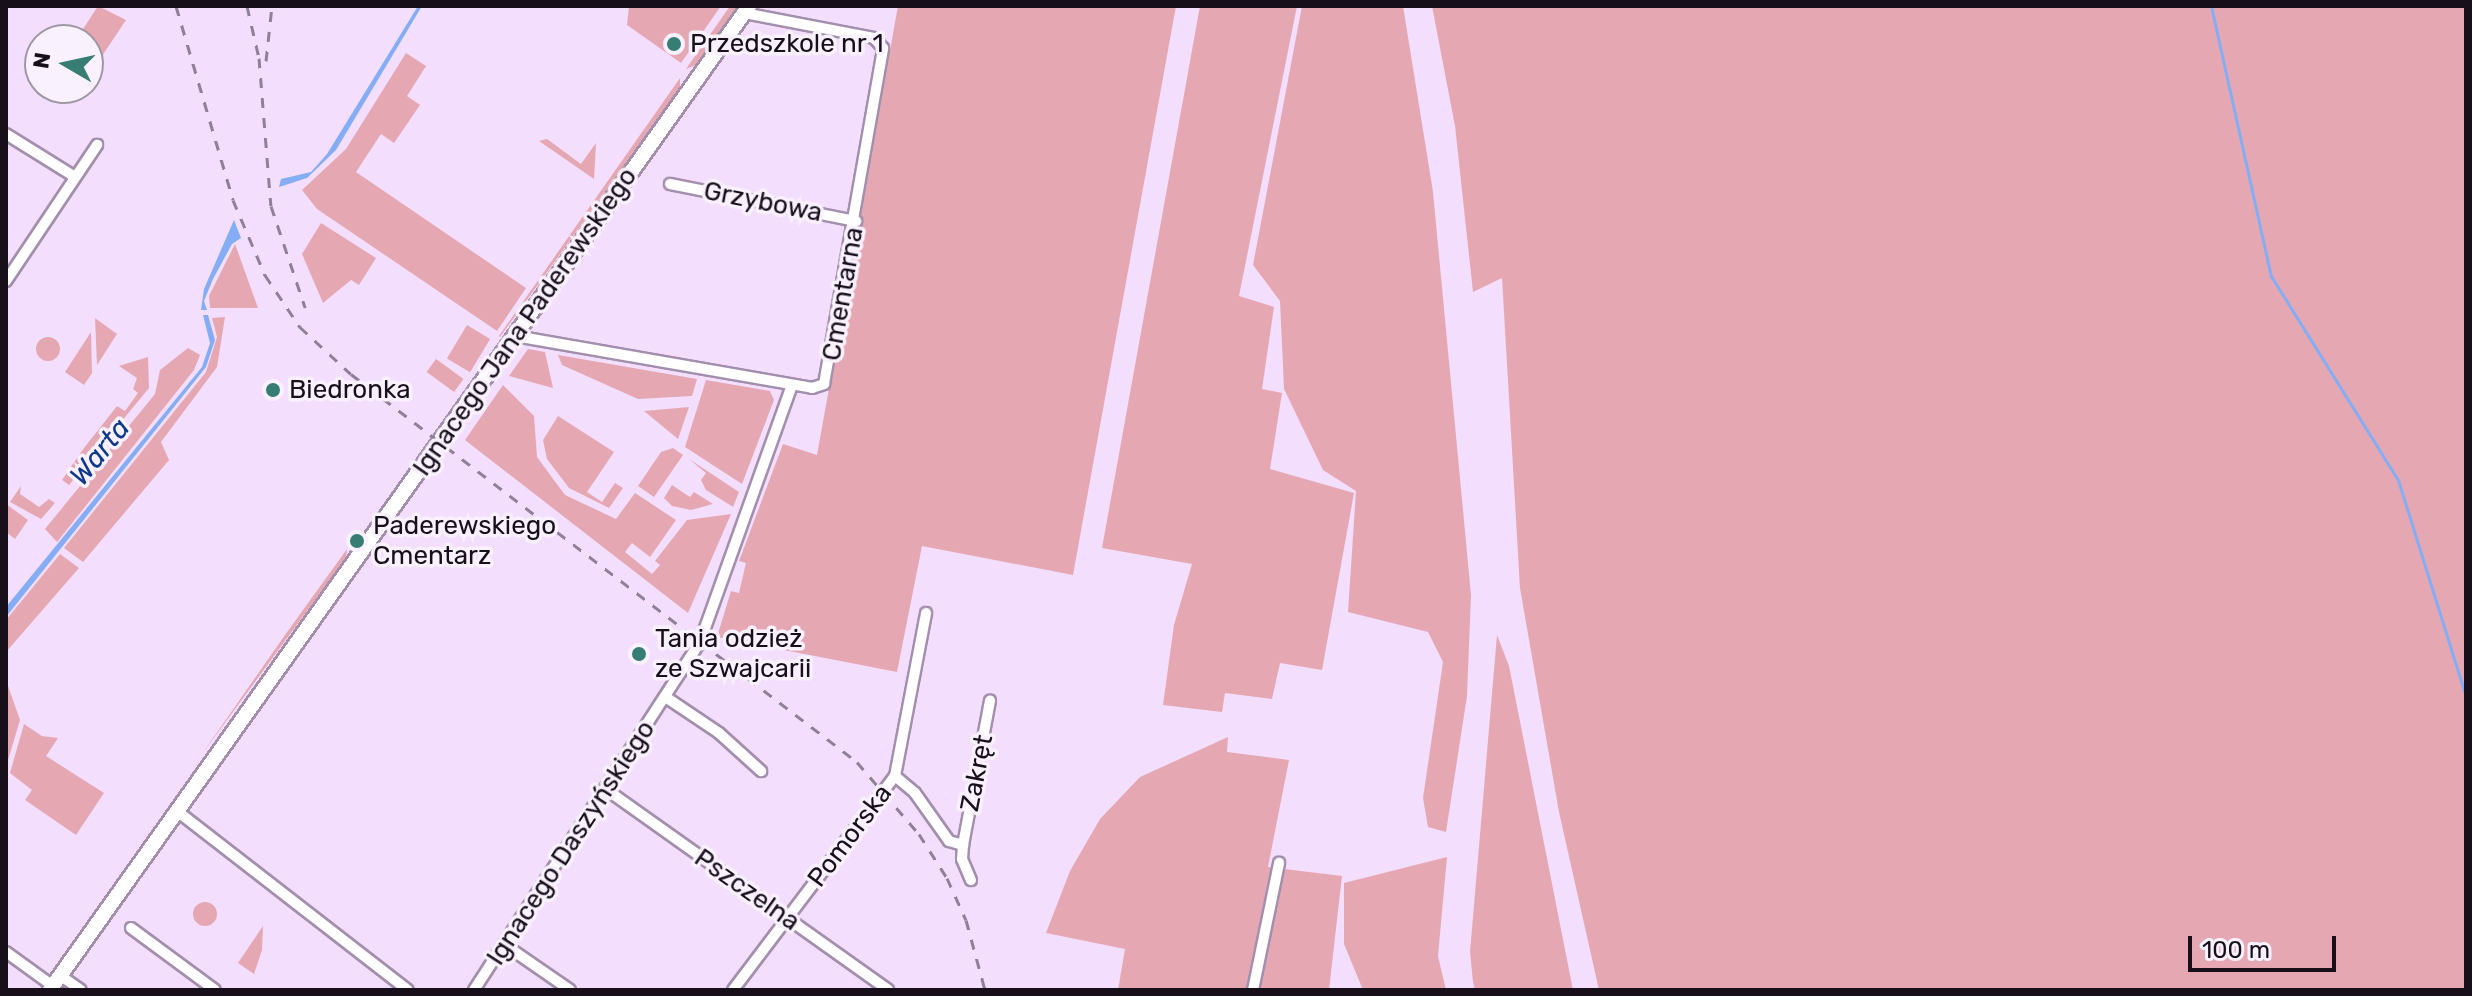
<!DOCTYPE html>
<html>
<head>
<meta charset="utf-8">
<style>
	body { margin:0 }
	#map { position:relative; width:2472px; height:996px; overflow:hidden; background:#f3defe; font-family:Rubik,sans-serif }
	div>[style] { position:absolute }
	.green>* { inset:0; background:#e5a8b3; transform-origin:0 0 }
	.round { border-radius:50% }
	.water>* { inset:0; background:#84adf5 }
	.stream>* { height:3px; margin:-1.5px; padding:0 1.5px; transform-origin:1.5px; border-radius:1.5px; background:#84adf5 }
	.roads { filter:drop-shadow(2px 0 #a38fad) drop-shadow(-2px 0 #a38fad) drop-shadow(0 2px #a38fad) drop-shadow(0 -2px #a38fad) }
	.minor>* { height:10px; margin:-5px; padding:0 5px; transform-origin:5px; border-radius:5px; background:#fff }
	.major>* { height:14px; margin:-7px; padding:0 7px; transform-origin:7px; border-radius:7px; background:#fff }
	.rail>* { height:3px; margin-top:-1.5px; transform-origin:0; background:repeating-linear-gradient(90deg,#8e8096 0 10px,transparent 0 20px) }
	.dots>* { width:22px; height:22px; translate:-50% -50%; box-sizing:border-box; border:4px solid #f9f1fe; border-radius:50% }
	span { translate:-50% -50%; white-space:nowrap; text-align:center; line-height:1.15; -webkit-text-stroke:7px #f9f1fe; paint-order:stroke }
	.poi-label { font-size:26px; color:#17101b }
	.left { translate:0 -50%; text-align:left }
	.street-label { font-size:26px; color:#17101b }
	.water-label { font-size:28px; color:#0d398a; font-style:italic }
	.frame { position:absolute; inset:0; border:8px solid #17101b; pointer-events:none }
	.north { position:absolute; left:24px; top:24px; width:80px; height:80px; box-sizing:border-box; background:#f9f1fe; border:2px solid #9f97a3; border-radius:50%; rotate:279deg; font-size:22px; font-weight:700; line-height:32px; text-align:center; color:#17101b }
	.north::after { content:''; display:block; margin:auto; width:28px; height:36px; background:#387d73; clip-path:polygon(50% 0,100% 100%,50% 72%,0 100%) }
	.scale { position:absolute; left:2188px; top:936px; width:148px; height:36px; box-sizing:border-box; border:4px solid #17101b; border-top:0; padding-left:10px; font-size:24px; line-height:28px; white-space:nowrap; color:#17101b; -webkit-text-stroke:6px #f9f1fe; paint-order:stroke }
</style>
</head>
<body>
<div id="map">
	<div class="green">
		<i style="clip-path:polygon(98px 6px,126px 20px,92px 71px,88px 40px,76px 40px)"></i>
		<i style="clip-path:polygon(629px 6px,721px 6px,681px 63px,627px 25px)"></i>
		<i style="clip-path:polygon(730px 6px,738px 6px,696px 65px,686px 69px)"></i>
		<i style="clip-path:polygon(898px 6px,1176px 6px,1073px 575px,922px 546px,897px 672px,717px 637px,731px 591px,739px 593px,746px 563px,739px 561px,783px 444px,817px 455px)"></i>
		<i style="clip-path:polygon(1200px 6px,1297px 6px,1239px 296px,1274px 307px,1262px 389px,1282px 393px,1270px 469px,1354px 493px,1322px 670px,1280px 663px,1272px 699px,1225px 693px,1222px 712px,1163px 705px,1174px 625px,1192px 564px,1102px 548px)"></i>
		<i style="clip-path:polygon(1302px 6px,1403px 6px,1433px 192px,1471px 595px,1467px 696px,1446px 832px,1428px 827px,1423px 798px,1443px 662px,1428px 632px,1348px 612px,1356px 491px,1323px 470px,1284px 389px,1280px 301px,1253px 265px)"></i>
		<i style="clip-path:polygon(1432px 6px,2466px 6px,2466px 990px,1599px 990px,1559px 812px,1520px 588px,1502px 278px,1473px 292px,1455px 126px)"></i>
		<i style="clip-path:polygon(406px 53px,426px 66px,407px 96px,420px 105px,394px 143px,381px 134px,356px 172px,526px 288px,497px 331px,317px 209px,302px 190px,346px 149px)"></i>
		<i style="clip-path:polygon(680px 78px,680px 89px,500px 337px,499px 336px)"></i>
		<i style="clip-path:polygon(547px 139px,581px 164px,596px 143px,594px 179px,539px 141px)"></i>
		<i style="clip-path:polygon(321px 223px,376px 258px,359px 285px,351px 280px,323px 303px,302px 254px)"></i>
		<i style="clip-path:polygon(235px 244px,258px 308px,210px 308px,209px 296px)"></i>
		<i style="clip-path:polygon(225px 317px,217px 367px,161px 442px,169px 460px,83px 562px,64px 548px,206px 372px,217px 337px,212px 318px)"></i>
		<i style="clip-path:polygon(95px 318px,117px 334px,97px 365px)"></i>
		<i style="left:467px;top:325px;width:27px;height:39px;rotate:31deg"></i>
		<i style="clip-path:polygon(91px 332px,92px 373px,84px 385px,65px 372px)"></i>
		<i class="round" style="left:36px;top:337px;width:24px;height:24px"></i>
		<i style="clip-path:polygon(188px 348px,200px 355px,194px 370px,57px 542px,45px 529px,155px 394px,160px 370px)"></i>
		<i style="clip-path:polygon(528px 349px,545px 352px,553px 388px,509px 376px)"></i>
		<i style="clip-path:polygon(558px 355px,697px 379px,692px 396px,638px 399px,562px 365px)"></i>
		<i style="clip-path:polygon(148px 357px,149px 388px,69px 485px,62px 480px,84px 448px,117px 406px,125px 411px,138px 393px,133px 389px,137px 378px,119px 366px)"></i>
		<i style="left:436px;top:359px;width:34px;height:16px;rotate:36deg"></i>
		<i style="clip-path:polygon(706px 380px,770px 391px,774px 400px,742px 484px,685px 447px)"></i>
		<i style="clip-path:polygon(503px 385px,534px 416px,537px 457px,565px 495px,616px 519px,635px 493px,676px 520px,650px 557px,632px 543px,625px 552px,652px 574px,660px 565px,655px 561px,687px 520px,731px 514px,688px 613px,465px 440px)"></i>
		<i style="clip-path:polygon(689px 407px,678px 439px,644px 411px)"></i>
		<i style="clip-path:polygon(558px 416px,614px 452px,587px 492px,602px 502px,615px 483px,623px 488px,609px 508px,569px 488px,547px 459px,543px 440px)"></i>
		<i style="clip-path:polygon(673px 448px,683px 455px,654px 497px,638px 486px,661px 452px)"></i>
		<i style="clip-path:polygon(689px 459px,739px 492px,733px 507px,706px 490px,701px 480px,706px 473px)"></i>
		<i style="clip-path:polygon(672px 485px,690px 497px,694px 492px,713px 504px,691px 510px,672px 506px,664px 498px)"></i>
		<i style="clip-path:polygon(21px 486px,20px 494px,39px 507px,49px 499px,55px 503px,41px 519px,10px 502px)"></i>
		<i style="clip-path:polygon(6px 504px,28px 520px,15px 539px,6px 532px)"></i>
		<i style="clip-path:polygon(347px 549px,346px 558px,202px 754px,285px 635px)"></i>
		<i style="clip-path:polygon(60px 554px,79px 568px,6px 652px,6px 620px)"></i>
		<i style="clip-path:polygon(1497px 635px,1509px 666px,1573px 990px,1475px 990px,1473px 982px,1470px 952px)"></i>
		<i style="clip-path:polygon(6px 680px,20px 720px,6px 767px)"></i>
		<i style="clip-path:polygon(24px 724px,42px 736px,58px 738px,46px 756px,104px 793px,76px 835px,25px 800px,32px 790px,10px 773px)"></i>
		<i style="clip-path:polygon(1228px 737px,1227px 752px,1289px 760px,1268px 867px,1342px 876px,1329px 990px,1118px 990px,1125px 949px,1046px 933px,1070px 871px,1100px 819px,1140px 777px)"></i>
		<i style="clip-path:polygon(1447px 857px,1438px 956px,1446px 990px,1363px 990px,1344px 944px,1344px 883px)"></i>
		<i class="round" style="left:193px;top:902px;width:24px;height:24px"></i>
		<i style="clip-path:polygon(263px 926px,262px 950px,254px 974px,238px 963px)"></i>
	</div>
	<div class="water">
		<i style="clip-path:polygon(418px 6px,422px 6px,336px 150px,307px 178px,279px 187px,281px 179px,311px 172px,327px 154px)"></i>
		<i style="clip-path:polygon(234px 220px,241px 238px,232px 244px,213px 279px,204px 301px,207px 310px,201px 310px,204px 289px)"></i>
		<i style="clip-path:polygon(203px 315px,208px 315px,215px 340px,206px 367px,6px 617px,6px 607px,202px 367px,210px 343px)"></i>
	</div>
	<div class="stream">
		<i style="left:2211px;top:6px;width:277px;rotate:77.5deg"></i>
		<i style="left:2271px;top:276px;width:240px;rotate:58.1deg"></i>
		<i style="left:2398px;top:480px;width:227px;rotate:72.6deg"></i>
	</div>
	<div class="roads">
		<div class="minor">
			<i style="left:6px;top:134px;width:81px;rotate:31.9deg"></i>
			<i style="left:670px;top:184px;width:190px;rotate:11.3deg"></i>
			<i style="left:6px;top:281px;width:164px;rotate:-56.2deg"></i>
			<i style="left:515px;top:336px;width:302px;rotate:9.9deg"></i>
			<i style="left:812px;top:388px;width:13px;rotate:-18deg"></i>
			<i style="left:824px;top:384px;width:341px;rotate:-80deg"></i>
			<i style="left:883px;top:48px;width:13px;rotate:-132deg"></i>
			<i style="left:874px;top:38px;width:132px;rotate:-169.1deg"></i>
			<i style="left:667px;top:698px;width:63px;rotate:33.9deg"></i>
			<i style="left:719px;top:733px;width:57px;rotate:42.1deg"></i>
			<i style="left:895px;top:776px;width:26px;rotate:40deg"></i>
			<i style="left:915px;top:793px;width:59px;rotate:54.7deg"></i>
			<i style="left:949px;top:841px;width:15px;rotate:16deg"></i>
			<i style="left:963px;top:845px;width:147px;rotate:-79.4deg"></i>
			<i style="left:607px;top:790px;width:345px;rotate:35.4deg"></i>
			<i style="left:177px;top:811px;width:292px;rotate:37.8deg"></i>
			<i style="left:963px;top:845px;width:14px;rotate:94deg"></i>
			<i style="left:962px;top:859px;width:23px;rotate:67deg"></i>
			<i style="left:131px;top:928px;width:104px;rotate:36.4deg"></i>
			<i style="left:505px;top:945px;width:79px;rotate:34.7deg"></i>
			<i style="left:6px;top:952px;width:58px;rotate:35.9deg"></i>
			<i style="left:61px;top:976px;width:24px;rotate:35deg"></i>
			<i style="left:474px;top:990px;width:415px;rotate:-57deg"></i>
			<i style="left:700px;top:642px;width:273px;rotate:-70.3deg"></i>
			<i style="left:733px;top:990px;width:268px;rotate:-52.9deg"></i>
			<i style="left:895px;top:776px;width:166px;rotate:-79.2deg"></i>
			<i style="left:1253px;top:990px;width:130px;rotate:-78.4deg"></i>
		</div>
		<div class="major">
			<i style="left:50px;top:990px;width:1207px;rotate:-54.61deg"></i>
		</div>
	</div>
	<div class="rail">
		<i style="left:176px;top:6px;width:202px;rotate:73.6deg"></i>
		<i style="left:233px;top:200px;width:82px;rotate:66.9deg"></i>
		<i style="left:265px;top:275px;width:63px;rotate:56.1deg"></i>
		<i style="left:300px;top:327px;width:69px;rotate:42.7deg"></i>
		<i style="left:351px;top:374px;width:638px;rotate:37.48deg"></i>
		<i style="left:857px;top:762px;width:95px;rotate:49.3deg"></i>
		<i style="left:919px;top:834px;width:52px;rotate:57.5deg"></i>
		<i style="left:947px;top:878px;width:46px;rotate:65.7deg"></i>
		<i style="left:966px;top:920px;width:73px;rotate:74.8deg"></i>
		<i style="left:247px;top:6px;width:53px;rotate:77deg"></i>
		<i style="left:259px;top:58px;width:148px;rotate:85.4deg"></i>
		<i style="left:271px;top:206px;width:107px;rotate:71.4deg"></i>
		<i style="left:266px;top:61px;width:55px;rotate:-83.8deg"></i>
	</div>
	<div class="dots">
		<i style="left:674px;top:44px;background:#387d73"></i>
		<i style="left:273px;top:390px;background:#387d73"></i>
		<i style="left:357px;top:541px;background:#387d73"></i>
		<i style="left:639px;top:654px;background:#387d73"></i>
	</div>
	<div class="poi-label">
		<span class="left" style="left:690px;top:44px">Przedszkole nr 1</span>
		<span class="left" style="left:289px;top:390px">Biedronka</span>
		<span class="left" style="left:373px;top:541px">Paderewskiego<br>Cmentarz</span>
		<span class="left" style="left:655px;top:654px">Tania odzież<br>ze Szwajcarii</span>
	</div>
	<div class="street-label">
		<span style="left:763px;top:202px;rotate:11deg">Grzybowa</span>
		<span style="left:843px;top:294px;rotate:-80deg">Cmentarna</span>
		<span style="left:525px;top:322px;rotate:-55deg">Ignacego Jana Paderewskiego</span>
		<span style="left:977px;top:773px;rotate:-79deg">Zakręt</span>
		<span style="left:850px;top:836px;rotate:-53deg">Pomorska</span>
		<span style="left:571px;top:843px;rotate:-57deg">Ignacego Daszyńskiego</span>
		<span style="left:747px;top:890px;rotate:35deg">Pszczelna</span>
	</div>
	<div class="water-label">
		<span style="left:100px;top:452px;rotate:-51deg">Warta</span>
	</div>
	<div class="frame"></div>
	<div class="north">N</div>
	<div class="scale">100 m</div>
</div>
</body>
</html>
